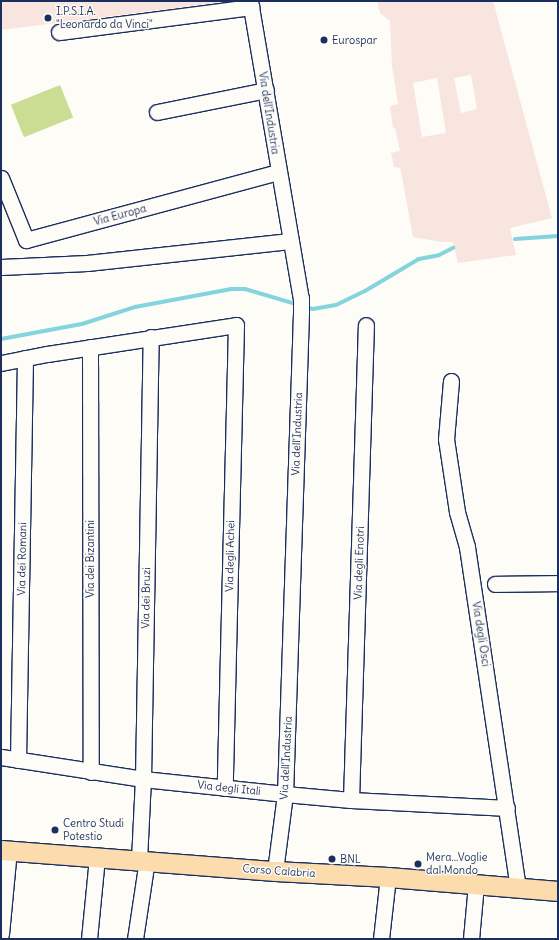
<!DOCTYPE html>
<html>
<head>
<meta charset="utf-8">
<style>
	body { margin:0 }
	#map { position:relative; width:559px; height:940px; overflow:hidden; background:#fdfcf7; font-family:Delius,sans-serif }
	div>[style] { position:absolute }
	.built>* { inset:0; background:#f8e5e0 }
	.green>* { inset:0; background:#cadd92; transform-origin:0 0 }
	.stream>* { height:4px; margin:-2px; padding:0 2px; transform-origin:2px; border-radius:2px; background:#83d4dc }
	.roads { filter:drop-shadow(1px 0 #1b2f5e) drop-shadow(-1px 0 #1b2f5e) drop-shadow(0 1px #1b2f5e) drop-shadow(0 -1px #1b2f5e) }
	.minor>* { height:15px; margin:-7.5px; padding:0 7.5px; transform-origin:7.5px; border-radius:7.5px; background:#fdfcf7 }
	.major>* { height:19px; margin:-9.5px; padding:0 9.5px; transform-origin:9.5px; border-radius:9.5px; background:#fcdcac }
	.dots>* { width:11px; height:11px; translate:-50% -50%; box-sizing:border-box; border:2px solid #fdfcf7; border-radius:50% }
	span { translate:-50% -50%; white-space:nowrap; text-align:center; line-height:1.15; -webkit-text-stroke:3px #fdfcf7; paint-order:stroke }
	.poi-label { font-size:11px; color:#1b2f5e }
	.left { translate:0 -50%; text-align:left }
	.street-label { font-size:11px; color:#1b2f5e }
	.frame { position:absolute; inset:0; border:2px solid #1b2f5e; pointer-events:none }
</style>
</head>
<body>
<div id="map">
	<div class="built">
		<i style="clip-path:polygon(1px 1px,231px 1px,1px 30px)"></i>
		<i style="clip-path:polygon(evenodd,377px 1px,493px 1px,552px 218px,510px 228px,516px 255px,458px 263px,453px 242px,441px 242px,413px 237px,402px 177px,400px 168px,394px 167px,391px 153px,400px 151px,395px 128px,393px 128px,390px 106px,398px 104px,392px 66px,390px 21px,380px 13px,377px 1px,471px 75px,477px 109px,461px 113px,454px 78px,471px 75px,377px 1px,437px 78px,446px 133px,422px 137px,413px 83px,437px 78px)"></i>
	</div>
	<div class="green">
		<i style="left:60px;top:85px;width:35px;height:53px;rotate:68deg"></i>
	</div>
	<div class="stream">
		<i style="left:515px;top:239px;width:43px;rotate:-4deg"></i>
		<i style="left:305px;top:307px;width:8px;rotate:14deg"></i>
		<i style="left:313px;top:309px;width:23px;rotate:-10deg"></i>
		<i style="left:336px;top:305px;width:32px;rotate:-26deg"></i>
		<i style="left:365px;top:291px;width:63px;rotate:-30.7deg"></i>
		<i style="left:419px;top:259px;width:20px;rotate:-11deg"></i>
		<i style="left:439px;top:255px;width:16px;rotate:-27deg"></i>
		<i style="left:1px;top:339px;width:82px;rotate:-10.5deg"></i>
		<i style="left:82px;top:324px;width:56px;rotate:-17.8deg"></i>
		<i style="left:135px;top:307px;width:98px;rotate:-10.6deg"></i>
		<i style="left:231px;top:289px;width:14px"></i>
		<i style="left:245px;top:289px;width:56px;rotate:16.5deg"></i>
	</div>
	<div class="roads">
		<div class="minor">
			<i style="left:250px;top:1px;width:301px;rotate:80.3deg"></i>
			<i style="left:301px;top:298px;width:15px;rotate:90deg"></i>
			<i style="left:301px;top:313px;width:481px;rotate:91.9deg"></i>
			<i style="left:285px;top:794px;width:78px;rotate:97.4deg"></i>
			<i style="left:59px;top:32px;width:194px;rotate:-7.4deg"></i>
			<i style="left:157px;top:112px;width:111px;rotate:-11.4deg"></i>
			<i style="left:1px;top:178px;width:67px;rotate:68deg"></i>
			<i style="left:26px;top:240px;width:261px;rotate:-15.1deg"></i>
			<i style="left:1px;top:267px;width:86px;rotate:-2.7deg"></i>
			<i style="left:87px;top:263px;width:204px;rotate:-6.2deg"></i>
			<i style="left:90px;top:347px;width:425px;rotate:89.9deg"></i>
			<i style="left:1px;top:363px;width:47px;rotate:-11.1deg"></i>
			<i style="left:47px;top:354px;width:191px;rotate:-8.7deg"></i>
			<i style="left:236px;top:325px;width:463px;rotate:91.4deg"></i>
			<i style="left:451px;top:381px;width:58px;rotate:94.9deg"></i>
			<i style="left:446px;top:439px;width:74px;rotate:81.4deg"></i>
			<i style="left:457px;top:512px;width:36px;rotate:74deg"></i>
			<i style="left:467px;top:547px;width:345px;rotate:81.5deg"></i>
			<i style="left:495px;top:584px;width:63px;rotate:-0.9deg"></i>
			<i style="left:1px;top:757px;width:144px;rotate:8.8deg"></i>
			<i style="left:143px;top:779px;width:143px;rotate:6deg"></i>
			<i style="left:285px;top:794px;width:66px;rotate:5.2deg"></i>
			<i style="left:351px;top:800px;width:156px;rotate:2.9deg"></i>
			<i style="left:18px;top:760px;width:402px;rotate:-89deg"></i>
			<i style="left:351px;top:800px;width:475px;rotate:-88.2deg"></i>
			<i style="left:139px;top:860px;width:81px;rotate:-87.2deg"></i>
			<i style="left:143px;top:779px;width:442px;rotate:-89deg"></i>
			<i style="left:1px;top:934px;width:84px;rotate:-84.6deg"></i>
			<i style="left:89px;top:939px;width:82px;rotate:-84.4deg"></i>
			<i style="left:135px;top:939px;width:80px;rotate:-81.4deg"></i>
			<i style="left:381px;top:939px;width:62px;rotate:-83.6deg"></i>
			<i style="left:471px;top:939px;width:55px;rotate:-84.8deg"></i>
		</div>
		<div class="major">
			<i style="left:1px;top:850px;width:275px;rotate:4.4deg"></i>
			<i style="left:275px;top:871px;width:113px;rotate:3deg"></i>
			<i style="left:388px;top:877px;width:171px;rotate:4.7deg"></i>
		</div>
	</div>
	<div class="dots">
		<i style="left:48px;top:18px;background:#1b2f5e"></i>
		<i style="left:324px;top:40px;background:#1b2f5e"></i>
		<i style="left:55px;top:830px;background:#1b2f5e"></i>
		<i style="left:332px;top:859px;background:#1b2f5e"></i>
		<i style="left:418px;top:864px;background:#1b2f5e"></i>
	</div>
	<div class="poi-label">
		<span class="left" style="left:56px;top:18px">I.P.S.I.A.<br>"Leonardo da Vinci"</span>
		<span class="left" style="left:332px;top:40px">Eurospar</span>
		<span class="left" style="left:63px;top:830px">Centro Studi<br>Potestio</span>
		<span class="left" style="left:426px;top:864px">Mera...Voglie<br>dal Mondo</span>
		<span class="left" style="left:340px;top:859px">BNL</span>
	</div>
	<div class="street-label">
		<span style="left:269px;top:113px;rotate:81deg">Via dell'Industria</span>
		<span style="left:120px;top:215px;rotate:-15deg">Via Europa</span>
		<span style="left:297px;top:434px;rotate:-88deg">Via dell'Industria</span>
		<span style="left:230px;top:556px;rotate:-89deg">Via degli Achei</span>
		<span style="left:22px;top:559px;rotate:-89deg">Via dei Romani</span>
		<span style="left:90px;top:559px;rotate:-90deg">Via dei Bizantini</span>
		<span style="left:359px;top:563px;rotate:-88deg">Via degli Enotri</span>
		<span style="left:146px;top:598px;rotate:-89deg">Via dei Bruzi</span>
		<span style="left:481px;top:634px;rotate:81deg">Via degli Osci</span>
		<span style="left:286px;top:758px;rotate:-87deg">Via dell'Industria</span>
		<span style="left:229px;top:788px;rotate:6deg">Via degli Itali</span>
		<span style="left:279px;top:871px;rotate:4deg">Corso Calabria</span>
	</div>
	<div class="frame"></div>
</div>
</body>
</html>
